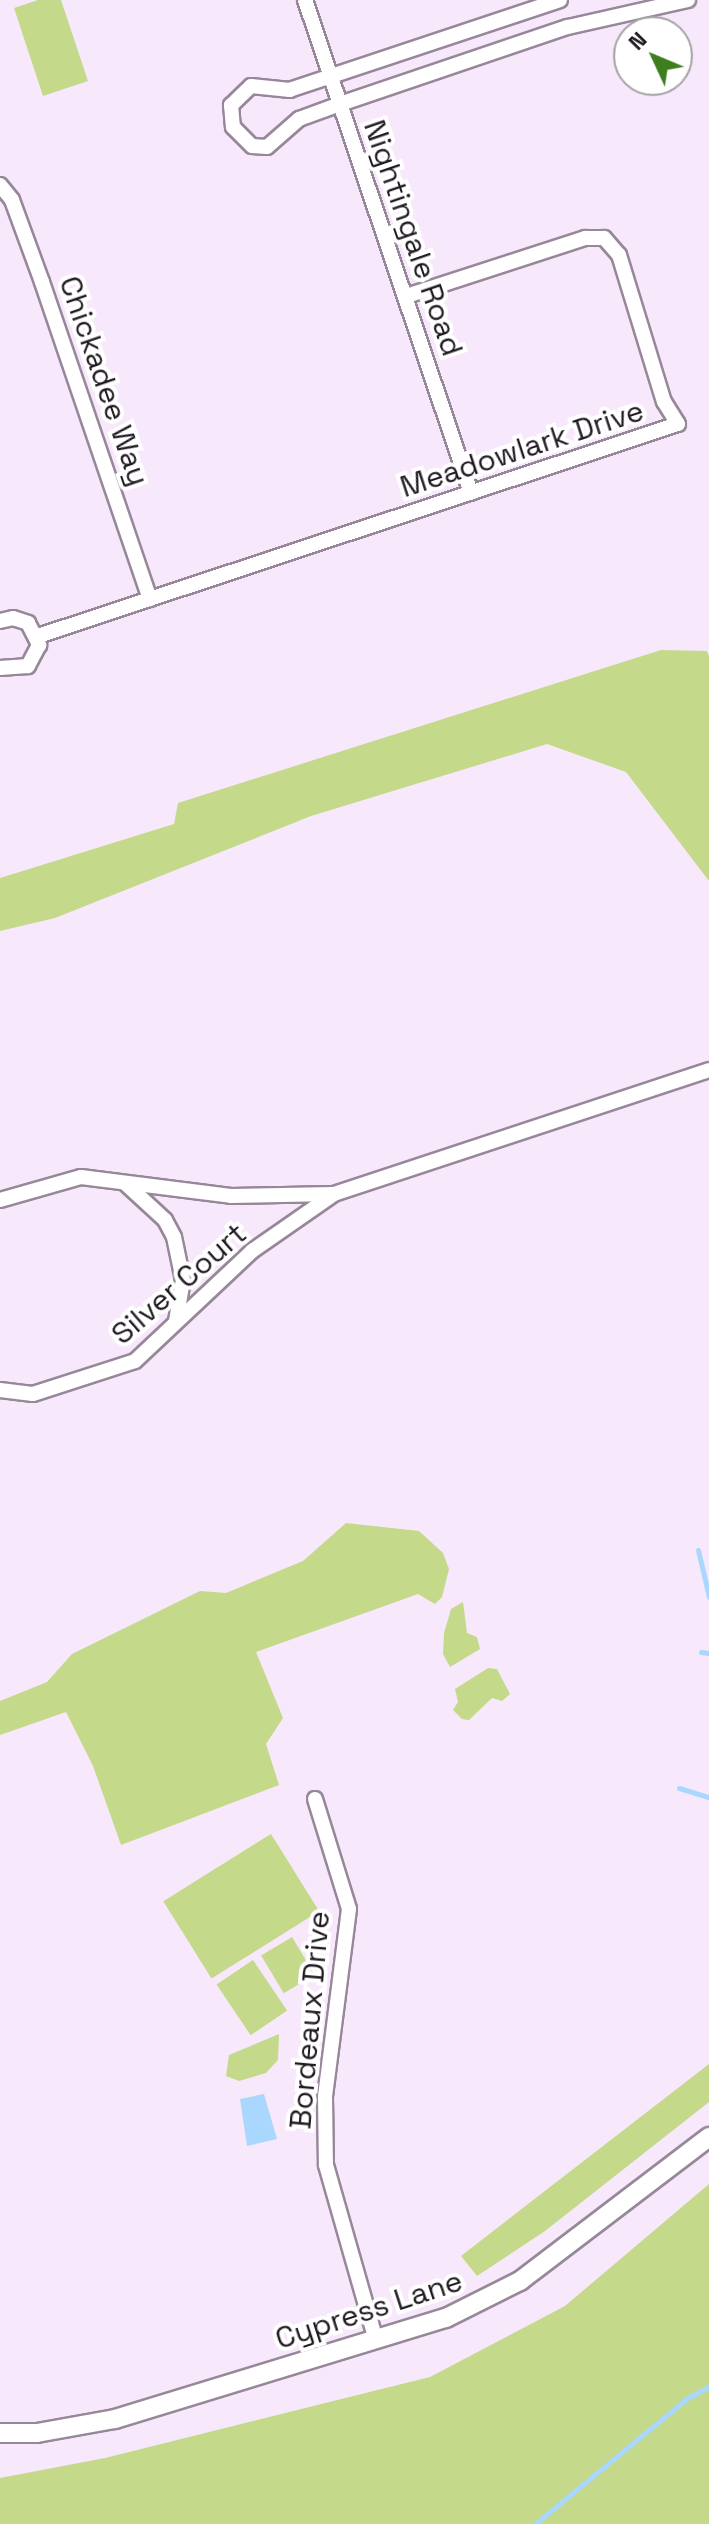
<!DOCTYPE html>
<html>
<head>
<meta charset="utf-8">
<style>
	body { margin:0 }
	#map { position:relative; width:709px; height:2524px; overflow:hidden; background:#f8e8fb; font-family:"Space Grotesk",sans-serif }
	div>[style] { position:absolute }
	.green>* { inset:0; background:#c4d989; transform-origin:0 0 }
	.water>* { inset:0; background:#a9d7fd }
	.stream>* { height:5px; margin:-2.5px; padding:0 2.5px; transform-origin:2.5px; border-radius:2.5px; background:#a9d7fd }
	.roads { filter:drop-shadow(2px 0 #978899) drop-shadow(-2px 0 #978899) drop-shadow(0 2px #978899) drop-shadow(0 -2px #978899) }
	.minor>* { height:14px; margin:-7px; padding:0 7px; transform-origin:7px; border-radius:7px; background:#fff }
	.tertiary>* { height:18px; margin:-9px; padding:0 9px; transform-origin:9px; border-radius:9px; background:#fff }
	span { translate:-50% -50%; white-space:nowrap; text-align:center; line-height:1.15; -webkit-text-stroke:8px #fff; paint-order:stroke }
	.street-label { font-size:30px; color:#1f1920 }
	.north { position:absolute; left:613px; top:16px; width:80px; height:80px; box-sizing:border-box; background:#fff; border:2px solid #a5a3a6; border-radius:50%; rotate:314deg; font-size:22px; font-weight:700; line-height:32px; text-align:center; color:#1f1920 }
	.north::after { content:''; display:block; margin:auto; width:28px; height:36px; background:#3d7f1f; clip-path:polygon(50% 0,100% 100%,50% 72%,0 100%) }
</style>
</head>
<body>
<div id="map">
	<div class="green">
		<i style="clip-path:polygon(38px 0,61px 0,88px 81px,43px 96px,14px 8px)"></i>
		<i style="clip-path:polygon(661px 650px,707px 651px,709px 656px,709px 881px,626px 772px,547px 744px,311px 816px,55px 918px,0 931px,0 878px,174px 824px,178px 803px)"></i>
		<i style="clip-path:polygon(346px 1523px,419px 1531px,443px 1553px,449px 1569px,442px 1597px,435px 1604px,418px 1594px,256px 1652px,283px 1718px,266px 1744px,279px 1785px,121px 1845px,93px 1766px,66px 1712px,0 1735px,0 1701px,47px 1682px,72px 1654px,200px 1591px,226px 1593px,303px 1561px)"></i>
		<i style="clip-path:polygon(463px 1602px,467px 1633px,477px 1637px,480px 1649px,450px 1667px,443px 1654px,444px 1633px,451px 1609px)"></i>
		<i style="clip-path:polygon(488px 1668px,497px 1669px,510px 1694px,502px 1701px,492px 1698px,469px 1720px,462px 1719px,453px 1710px,458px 1702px,455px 1689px)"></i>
		<i style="left:271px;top:1834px;width:91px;height:127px;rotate:58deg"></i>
		<i style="left:292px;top:1937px;width:44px;height:36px;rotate:59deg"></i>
		<i style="left:253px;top:1960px;width:61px;height:44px;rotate:56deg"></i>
		<i style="clip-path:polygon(279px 2034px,278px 2060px,266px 2073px,239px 2081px,226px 2076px,229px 2055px)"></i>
		<i style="clip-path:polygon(709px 2064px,709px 2102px,545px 2231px,477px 2276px,461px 2256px)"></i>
		<i style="clip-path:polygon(709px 2184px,709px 2524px,0 2524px,0 2478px,105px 2458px,430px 2377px,565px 2306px)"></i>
	</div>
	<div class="water">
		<i style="clip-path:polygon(264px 2094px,277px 2139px,247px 2146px,240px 2099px)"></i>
	</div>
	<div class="stream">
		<i style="left:698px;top:1550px;width:48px;rotate:76.8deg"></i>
		<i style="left:701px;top:1652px;width:8px;rotate:7deg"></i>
		<i style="left:679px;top:1788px;width:31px;rotate:17deg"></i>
		<i style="left:535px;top:2524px;width:196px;rotate:-39.6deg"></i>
		<i style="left:686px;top:2399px;width:26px;rotate:-29deg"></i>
	</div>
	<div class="roads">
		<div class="minor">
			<i style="left:305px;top:0;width:520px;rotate:71.39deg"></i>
			<i style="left:560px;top:0;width:285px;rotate:161.6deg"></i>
			<i style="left:290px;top:90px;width:39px;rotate:-174deg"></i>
			<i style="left:251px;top:86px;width:28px;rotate:136deg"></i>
			<i style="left:231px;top:105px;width:22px;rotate:85deg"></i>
			<i style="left:233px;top:127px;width:27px;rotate:45deg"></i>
			<i style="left:252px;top:146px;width:15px;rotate:4deg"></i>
			<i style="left:267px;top:147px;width:43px;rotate:-41.2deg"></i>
			<i style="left:299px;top:119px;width:44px;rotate:-20.1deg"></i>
			<i style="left:340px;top:104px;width:241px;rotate:-18.7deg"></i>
			<i style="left:568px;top:27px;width:123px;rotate:-12.7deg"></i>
			<i style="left:0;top:185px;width:19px;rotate:51deg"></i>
			<i style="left:12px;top:200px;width:87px;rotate:69.9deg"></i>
			<i style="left:42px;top:282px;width:335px;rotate:71.2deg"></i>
			<i style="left:0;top:621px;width:13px;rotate:-13deg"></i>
			<i style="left:13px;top:618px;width:16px;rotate:18deg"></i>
			<i style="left:28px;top:623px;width:25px;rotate:63deg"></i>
			<i style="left:39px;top:645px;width:24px;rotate:118deg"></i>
			<i style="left:28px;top:666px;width:28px;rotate:176deg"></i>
			<i style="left:38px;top:636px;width:674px;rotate:-18.33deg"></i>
			<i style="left:678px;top:424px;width:26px;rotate:-122deg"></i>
			<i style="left:664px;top:402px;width:154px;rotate:-107deg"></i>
			<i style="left:619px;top:255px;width:23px;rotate:-131deg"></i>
			<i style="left:604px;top:238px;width:19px;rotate:180deg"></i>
			<i style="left:585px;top:238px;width:188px;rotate:162deg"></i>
			<i style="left:126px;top:1184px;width:53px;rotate:42.7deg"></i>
			<i style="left:165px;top:1220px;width:19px;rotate:62deg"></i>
			<i style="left:174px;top:1237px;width:44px;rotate:78.2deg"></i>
			<i style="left:183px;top:1280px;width:42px;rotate:99.7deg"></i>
			<i style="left:0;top:1200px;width:84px;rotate:-15.9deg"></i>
			<i style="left:81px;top:1177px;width:151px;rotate:7.2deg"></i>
			<i style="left:231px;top:1196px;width:103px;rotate:-1.1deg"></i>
			<i style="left:334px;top:1194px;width:395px;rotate:-18.3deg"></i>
			<i style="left:0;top:1390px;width:33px;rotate:7deg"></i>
			<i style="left:33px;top:1394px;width:107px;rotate:-17.9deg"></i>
			<i style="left:135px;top:1361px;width:161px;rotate:-43.2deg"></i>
			<i style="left:252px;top:1251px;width:96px;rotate:-34.8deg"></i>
			<i style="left:315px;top:1799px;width:115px;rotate:72.8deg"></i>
			<i style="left:349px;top:1909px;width:190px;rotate:97.3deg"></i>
			<i style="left:325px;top:2097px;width:68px;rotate:89.2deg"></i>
			<i style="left:326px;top:2165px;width:182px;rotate:74.1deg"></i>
		</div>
		<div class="tertiary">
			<i style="left:0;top:2433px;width:37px"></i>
			<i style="left:37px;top:2433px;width:79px;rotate:-10.2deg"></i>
			<i style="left:115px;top:2419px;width:346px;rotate:-17deg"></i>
			<i style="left:446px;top:2318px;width:83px;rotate:-26.6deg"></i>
			<i style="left:520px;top:2281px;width:238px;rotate:-37.3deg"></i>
		</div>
	</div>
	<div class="street-label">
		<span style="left:413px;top:238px;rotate:71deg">Nightingale Road</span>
		<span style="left:104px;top:381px;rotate:71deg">Chickadee Way</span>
		<span style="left:522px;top:449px;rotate:-18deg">Meadowlark Drive</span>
		<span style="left:179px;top:1284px;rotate:-41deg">Silver Court</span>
		<span style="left:310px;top:2020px;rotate:-85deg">Bordeaux Drive</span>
		<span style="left:369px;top:2310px;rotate:-18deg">Cypress Lane</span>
	</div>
	<div class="north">N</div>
</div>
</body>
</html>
